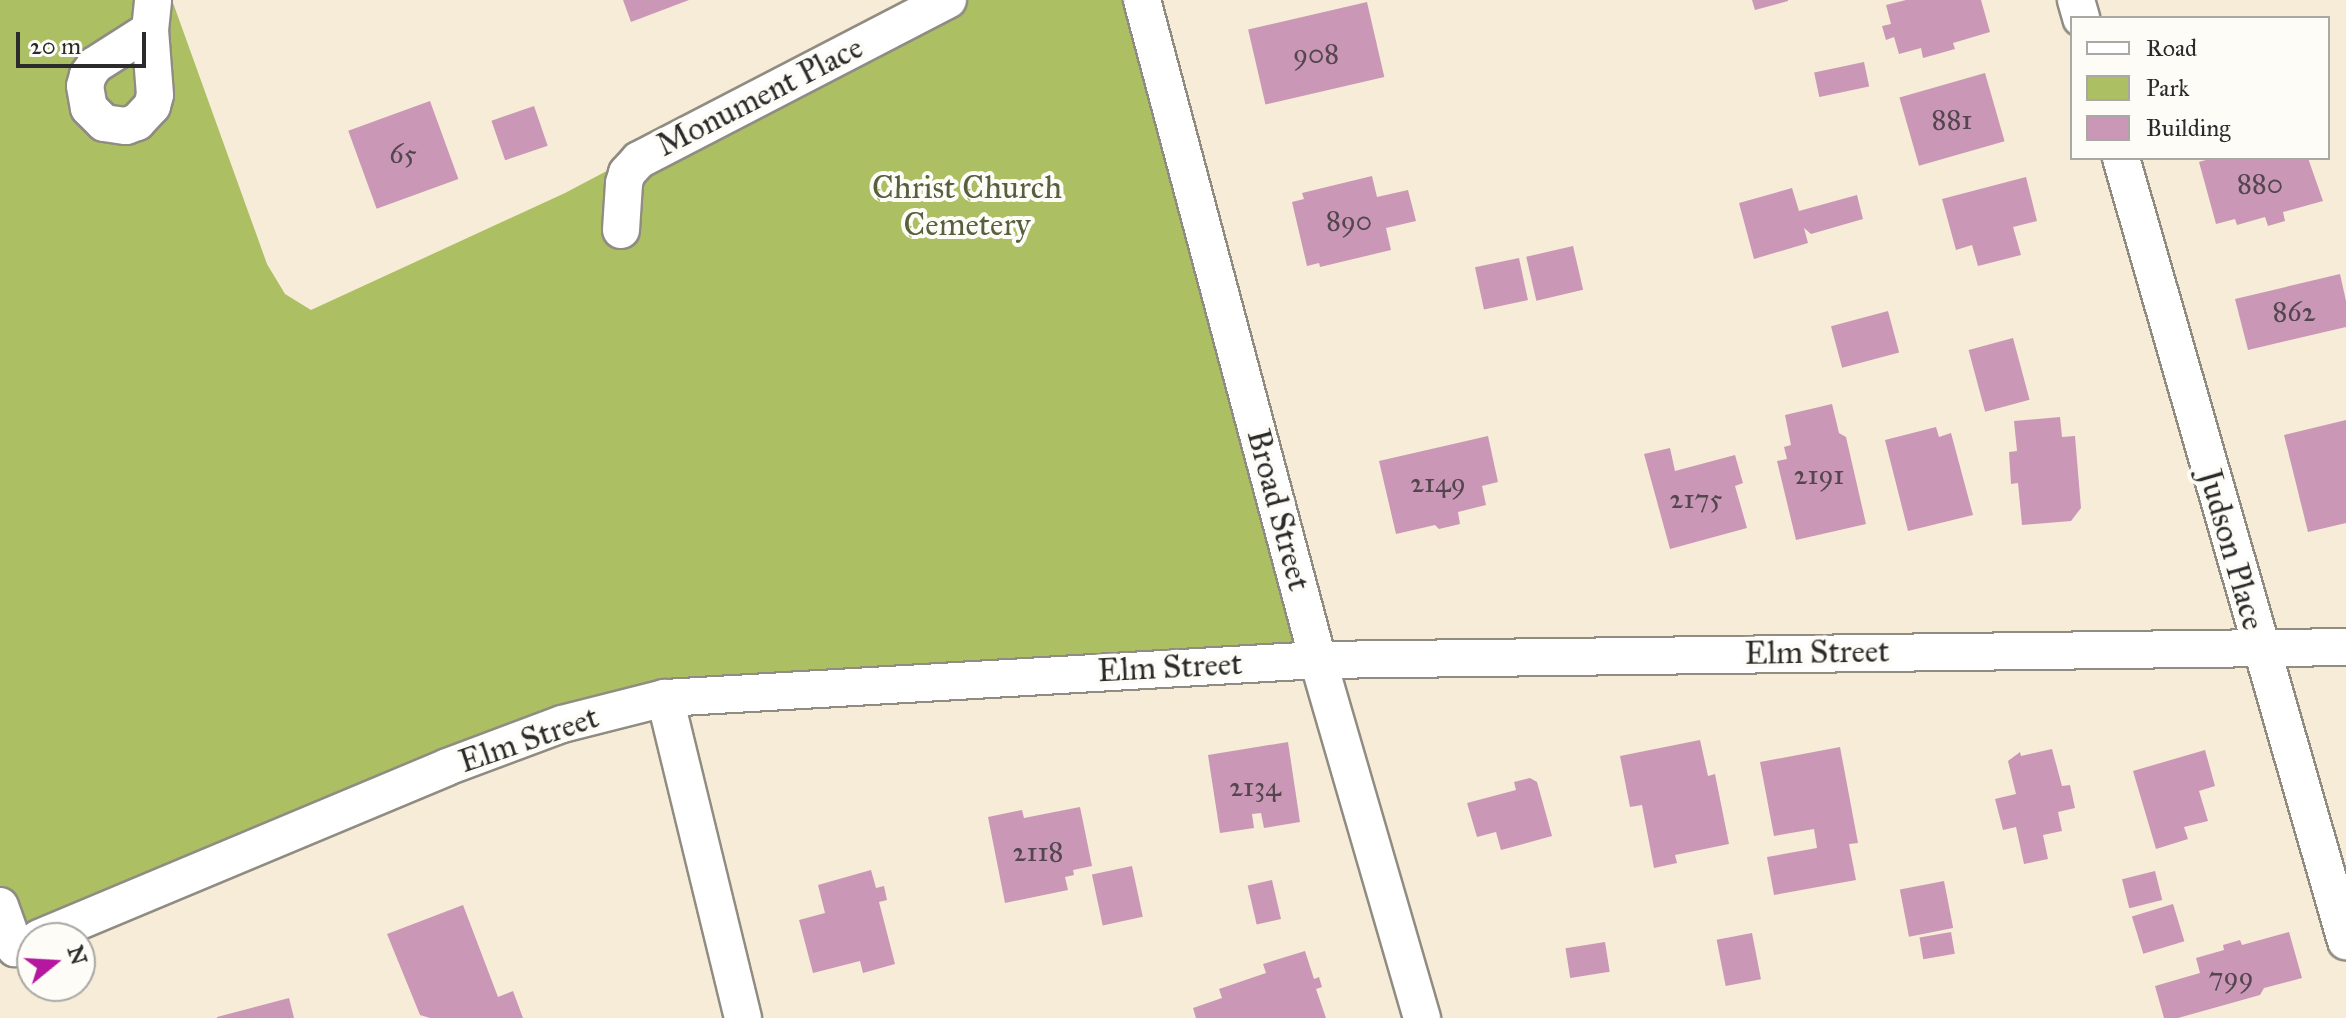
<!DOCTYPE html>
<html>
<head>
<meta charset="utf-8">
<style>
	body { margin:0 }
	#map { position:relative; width:2346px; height:1018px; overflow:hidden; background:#f6ecd8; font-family:"IM FELL Great Primer",serif }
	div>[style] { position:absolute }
	.green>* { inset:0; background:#acbf63 }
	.building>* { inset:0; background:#ca98b6; transform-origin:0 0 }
	.roads { filter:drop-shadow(2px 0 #908c82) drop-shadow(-2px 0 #908c82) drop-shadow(0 2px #908c82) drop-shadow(0 -2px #908c82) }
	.street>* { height:36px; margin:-18px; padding:0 18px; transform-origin:18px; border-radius:18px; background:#fff }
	span { translate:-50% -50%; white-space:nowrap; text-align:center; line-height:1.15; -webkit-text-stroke:8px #fdfcf7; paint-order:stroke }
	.number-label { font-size:28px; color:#53464e }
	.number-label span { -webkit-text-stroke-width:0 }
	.street-label { font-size:32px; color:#2b2b2b }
	.park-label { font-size:32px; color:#585f3f }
	.legend { position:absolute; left:2070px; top:16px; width:260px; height:144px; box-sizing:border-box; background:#fdfcf7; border:2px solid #a9a8a5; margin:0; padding:10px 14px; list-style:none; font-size:24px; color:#2b2b2b }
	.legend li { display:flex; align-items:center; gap:16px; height:40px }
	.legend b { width:40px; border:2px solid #a9a8a5 }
	.north { position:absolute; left:16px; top:922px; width:80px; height:80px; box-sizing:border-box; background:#fdfcf7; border:2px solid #a9a8a5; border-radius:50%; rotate:72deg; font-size:22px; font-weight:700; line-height:32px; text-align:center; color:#2b2b2b }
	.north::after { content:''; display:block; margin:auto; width:28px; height:36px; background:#b5179e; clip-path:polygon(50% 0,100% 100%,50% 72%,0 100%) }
	.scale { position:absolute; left:16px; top:32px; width:130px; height:36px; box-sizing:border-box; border:4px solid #2b2b2b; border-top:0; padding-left:10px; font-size:24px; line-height:28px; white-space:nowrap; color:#2b2b2b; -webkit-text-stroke:6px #fdfcf7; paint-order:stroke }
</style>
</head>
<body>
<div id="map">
	<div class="green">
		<i style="clip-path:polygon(0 0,172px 0,267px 264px,285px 294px,311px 310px,565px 193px,931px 0,1142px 0,1318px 660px,665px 698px,39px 938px,0 906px)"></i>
	</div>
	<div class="building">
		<i style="clip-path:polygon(623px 0,689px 0,631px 22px)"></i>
		<i style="clip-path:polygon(1752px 0,1788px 0,1788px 1px,1755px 10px)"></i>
		<i style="clip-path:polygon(1906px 0,1981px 0,1990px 32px,1953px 43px,1955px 49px,1923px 58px,1921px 48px,1899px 54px,1894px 37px,1886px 40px,1882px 26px,1891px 24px,1886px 5px)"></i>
		<i style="left:1367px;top:2px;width:77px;height:122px;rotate:77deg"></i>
		<i style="left:1864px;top:62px;width:25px;height:51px;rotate:78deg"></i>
		<i style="left:1985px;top:73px;width:71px;height:89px;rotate:74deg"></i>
		<i style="left:430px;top:101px;width:83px;height:87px;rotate:70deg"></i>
		<i style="left:534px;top:106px;width:42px;height:45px;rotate:71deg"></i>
		<i style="clip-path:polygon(2213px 158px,2308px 158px,2323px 201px,2283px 212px,2285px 221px,2268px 226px,2265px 217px,2237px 225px,2235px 219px,2216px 224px,2199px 162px)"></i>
		<i style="clip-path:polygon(1372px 176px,1377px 197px,1408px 190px,1416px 221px,1386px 228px,1391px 250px,1320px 267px,1319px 263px,1307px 266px,1292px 202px,1304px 199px,1302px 193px)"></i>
		<i style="clip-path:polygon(2026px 177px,2037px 221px,2013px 227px,2021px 255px,1978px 266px,1972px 245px,1956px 250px,1942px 199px)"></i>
		<i style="clip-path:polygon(1792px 188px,1799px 211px,1857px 195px,1863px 219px,1811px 234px,1804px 228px,1808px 243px,1754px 259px,1739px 203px)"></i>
		<i style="left:1573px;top:246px;width:45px;height:48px;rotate:77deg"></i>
		<i style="left:1519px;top:258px;width:43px;height:45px;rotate:78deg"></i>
		<i style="clip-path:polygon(2340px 274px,2346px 301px,2346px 327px,2248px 350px,2235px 299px)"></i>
		<i style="left:1888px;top:311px;width:43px;height:59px;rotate:75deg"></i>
		<i style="left:2013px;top:338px;width:64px;height:46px;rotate:75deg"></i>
		<i style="clip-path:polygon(1832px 404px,1839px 433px,1846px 437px,1866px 524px,1796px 540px,1777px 461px,1787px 459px,1784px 447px,1791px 445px,1785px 415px)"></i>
		<i style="clip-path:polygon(2060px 417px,2062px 437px,2075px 436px,2081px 508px,2071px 521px,2022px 525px,2018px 483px,2011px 484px,2009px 452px,2017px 451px,2014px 421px)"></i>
		<i style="clip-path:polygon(2346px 420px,2346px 523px,2308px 532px,2284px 435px)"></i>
		<i style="clip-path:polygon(1936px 427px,1939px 437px,1951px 433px,1973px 515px,1908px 531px,1885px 440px)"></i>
		<i style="clip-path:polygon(1488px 436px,1498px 482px,1482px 486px,1486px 505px,1458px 512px,1460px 524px,1439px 529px,1435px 525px,1396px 534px,1379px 461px)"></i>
		<i style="clip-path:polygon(1670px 448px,1675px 471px,1735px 455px,1743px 483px,1735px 486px,1747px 528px,1670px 549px,1644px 454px)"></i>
		<i style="clip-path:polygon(1700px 740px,1708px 776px,1715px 774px,1729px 844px,1675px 855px,1677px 863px,1654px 868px,1642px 805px,1630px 807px,1620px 756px)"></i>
		<i style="clip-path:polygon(1288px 742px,1300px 822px,1264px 828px,1261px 813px,1252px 814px,1254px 828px,1220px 833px,1208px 755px)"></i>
		<i style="clip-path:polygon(1840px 747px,1858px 843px,1849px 844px,1856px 880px,1774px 895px,1767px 857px,1817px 848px,1814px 829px,1774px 836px,1760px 762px)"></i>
		<i style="clip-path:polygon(2052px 749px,2062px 786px,2070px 785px,2075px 808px,2058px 812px,2062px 831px,2043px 835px,2048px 859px,2024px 864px,2016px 827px,2003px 830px,1995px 799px,2016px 794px,2008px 761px,2020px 752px,2021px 756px)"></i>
		<i style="clip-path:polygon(2205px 750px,2215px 786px,2199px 791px,2208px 821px,2184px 827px,2188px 839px,2156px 849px,2133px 771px)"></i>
		<i style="clip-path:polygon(1530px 778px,1537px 782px,1552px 836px,1501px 850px,1496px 832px,1477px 837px,1467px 803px,1516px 790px,1514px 782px)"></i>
		<i style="clip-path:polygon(1080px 807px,1092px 866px,1073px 870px,1074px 875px,1065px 877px,1068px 890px,1005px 903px,988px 817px,1022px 810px,1024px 818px)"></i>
		<i style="left:1132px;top:866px;width:52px;height:41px;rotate:78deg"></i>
		<i style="clip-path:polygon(871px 870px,876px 888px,884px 886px,887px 900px,879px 902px,895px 964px,863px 973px,860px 961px,813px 973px,799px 920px,825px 913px,818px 885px)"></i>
		<i style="left:2155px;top:871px;width:30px;height:34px;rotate:76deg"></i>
		<i style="left:1272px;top:880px;width:40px;height:25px;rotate:77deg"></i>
		<i style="left:1944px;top:881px;width:48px;height:45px;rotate:79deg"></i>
		<i style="left:2173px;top:904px;width:39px;height:43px;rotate:73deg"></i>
		<i style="clip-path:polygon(463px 905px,498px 997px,513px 991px,523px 1018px,430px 1018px,420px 1015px,387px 934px)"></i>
		<i style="left:1951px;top:932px;width:22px;height:32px;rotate:80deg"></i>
		<i style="clip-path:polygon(2289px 932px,2302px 978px,2264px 988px,2260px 995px,2178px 1018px,2164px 1018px,2155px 986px,2200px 973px,2196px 958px,2224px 950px,2223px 945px,2240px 940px,2242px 945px)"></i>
		<i style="left:1752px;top:933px;width:47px;height:36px;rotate:79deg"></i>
		<i style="left:1605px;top:942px;width:30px;height:40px;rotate:81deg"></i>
		<i style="clip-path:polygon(1305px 951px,1314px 979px,1319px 977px,1322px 987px,1316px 989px,1326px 1018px,1196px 1018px,1193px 1008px,1222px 998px,1219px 989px,1266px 973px,1263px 964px)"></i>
		<i style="clip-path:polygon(289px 998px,294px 1018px,217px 1018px,217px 1017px)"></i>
	</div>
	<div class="roads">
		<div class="street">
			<i style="left:1142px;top:0;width:683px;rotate:75.07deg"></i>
			<i style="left:1318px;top:660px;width:373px;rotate:73.8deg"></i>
			<i style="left:2076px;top:0;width:19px;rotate:74deg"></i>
			<i style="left:150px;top:30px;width:65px;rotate:147.5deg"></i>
			<i style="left:95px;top:65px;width:12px;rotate:125deg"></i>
			<i style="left:88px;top:75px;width:11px;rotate:105deg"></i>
			<i style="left:85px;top:86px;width:22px;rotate:80deg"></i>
			<i style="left:89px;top:108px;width:21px;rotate:45deg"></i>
			<i style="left:104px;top:123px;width:22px;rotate:8deg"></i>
			<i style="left:126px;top:126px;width:12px;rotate:-20deg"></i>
			<i style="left:137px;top:122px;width:22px;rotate:-47deg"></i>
			<i style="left:152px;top:106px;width:11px;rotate:-75deg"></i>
			<i style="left:155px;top:95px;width:65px;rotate:-94.4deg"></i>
			<i style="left:150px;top:30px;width:30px;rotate:-84deg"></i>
			<i style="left:2121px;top:158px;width:815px;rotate:73.97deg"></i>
			<i style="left:621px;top:230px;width:47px;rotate:-86.3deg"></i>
			<i style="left:624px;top:183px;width:10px;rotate:-73deg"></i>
			<i style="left:627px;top:173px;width:18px;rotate:-47deg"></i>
			<i style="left:639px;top:160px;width:348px;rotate:-27.4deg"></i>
			<i style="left:665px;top:698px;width:329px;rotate:76.3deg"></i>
			<i style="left:0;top:906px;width:45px;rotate:70.3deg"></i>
			<i style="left:39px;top:938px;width:442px;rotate:-22.7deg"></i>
			<i style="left:447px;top:767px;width:123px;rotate:-20.5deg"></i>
			<i style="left:562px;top:724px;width:106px;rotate:-14.2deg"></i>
			<i style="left:665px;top:698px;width:654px;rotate:-3.33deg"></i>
			<i style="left:1318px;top:660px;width:1028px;rotate:-0.72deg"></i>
		</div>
	</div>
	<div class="number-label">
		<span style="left:1316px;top:54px">908</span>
		<span style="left:1952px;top:120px">881</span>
		<span style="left:403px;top:154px">65</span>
		<span style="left:2260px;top:184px">880</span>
		<span style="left:1349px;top:221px">890</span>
		<span style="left:2294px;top:312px">862</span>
		<span style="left:1819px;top:475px">2191</span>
		<span style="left:1438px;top:483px">2149</span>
		<span style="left:1696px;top:499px">2175</span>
		<span style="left:1255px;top:787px">2134</span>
		<span style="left:1038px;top:852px">2118</span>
		<span style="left:2231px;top:977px">799</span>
	</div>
	<div class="street-label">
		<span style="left:760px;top:97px;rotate:-27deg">Monument Place</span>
		<span style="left:1278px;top:510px;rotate:75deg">Broad Street</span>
		<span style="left:2231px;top:550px;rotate:74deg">Judson Place</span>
		<span style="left:1817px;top:653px;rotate:-1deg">Elm Street</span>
		<span style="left:1170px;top:668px;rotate:-3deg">Elm Street</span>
		<span style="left:529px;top:740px;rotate:-19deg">Elm Street</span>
	</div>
	<div class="park-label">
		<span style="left:967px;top:207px">Christ Church<br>Cemetery</span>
	</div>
	<ul class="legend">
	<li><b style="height:10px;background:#fff"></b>Road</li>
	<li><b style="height:22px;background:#acbf63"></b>Park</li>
	<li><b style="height:22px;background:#ca98b6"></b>Building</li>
	</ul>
	<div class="north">N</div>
	<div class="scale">20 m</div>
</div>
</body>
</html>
